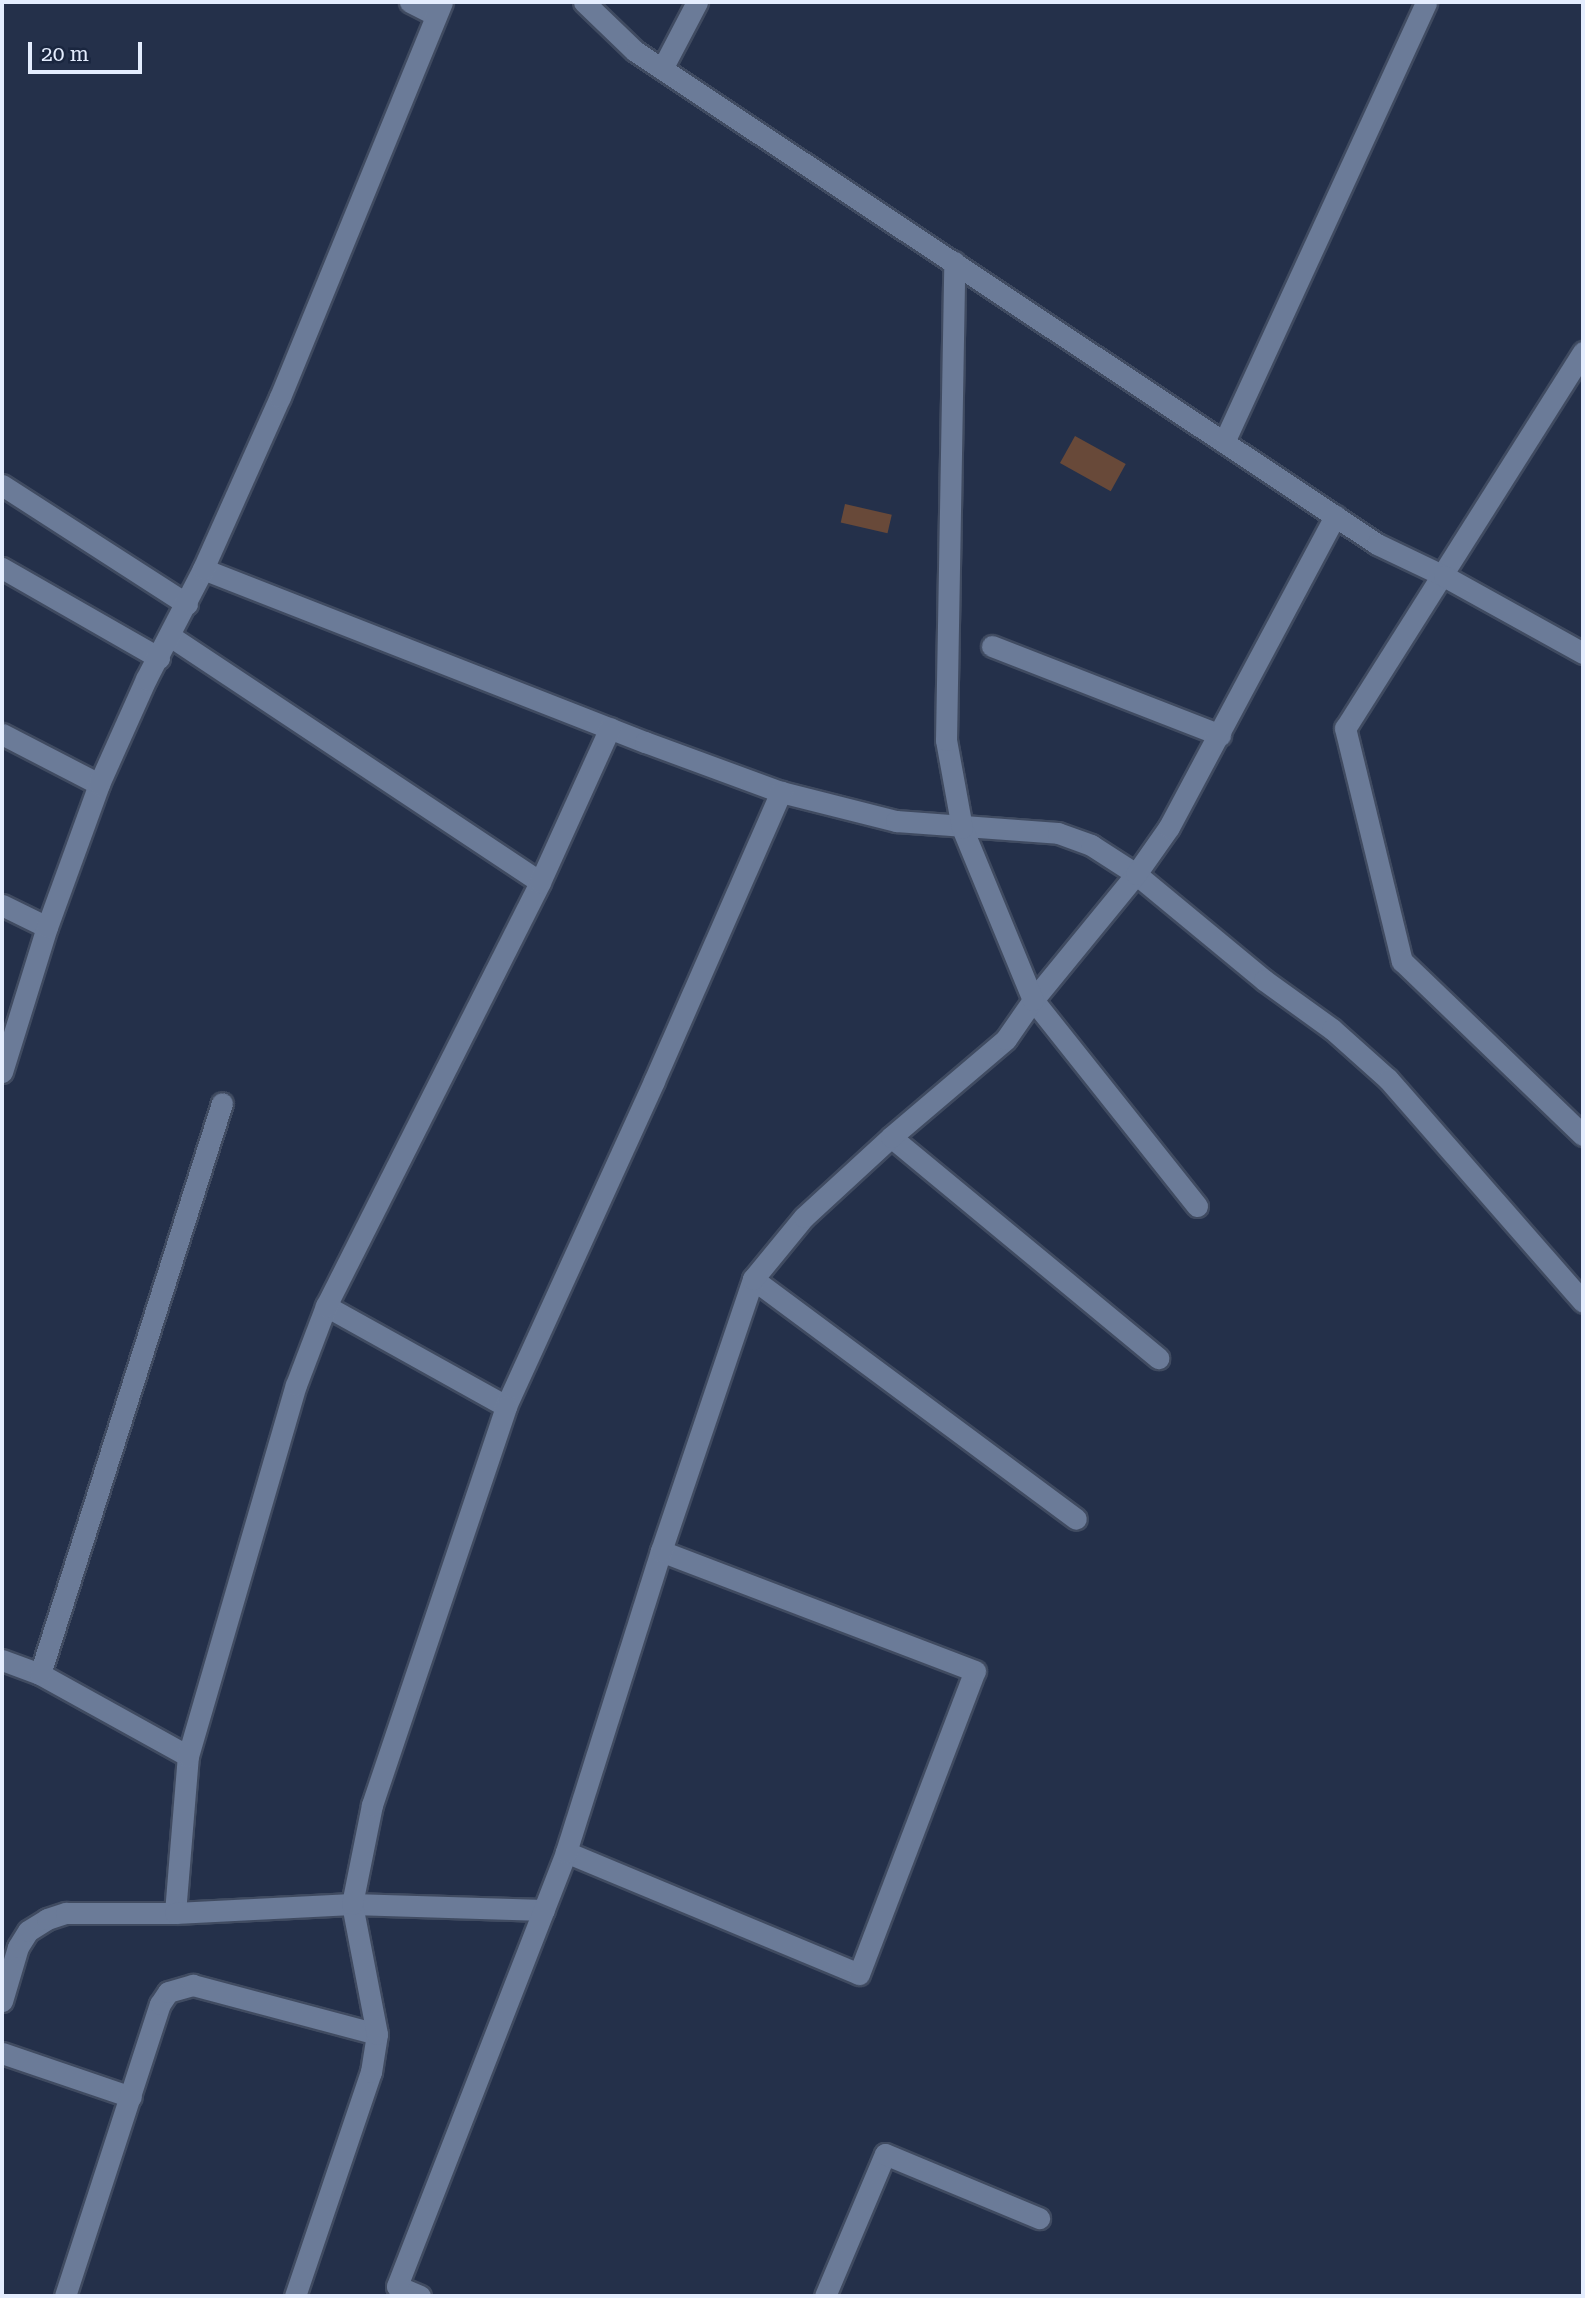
<!DOCTYPE html>
<html>
<head>
<meta charset="utf-8">
<style>
	body { margin:0 }
	#map { position:relative; width:1585px; height:2298px; overflow:hidden; background:#24304a; font-family:"Roboto Serif",serif }
	div>[style] { position:absolute }
	.building>* { inset:0; background:#684939; transform-origin:0 0 }
	.roads { filter:drop-shadow(2px 0 #404b61) drop-shadow(-2px 0 #404b61) drop-shadow(0 2px #404b61) drop-shadow(0 -2px #404b61) }
	.minor>* { height:21px; margin:-10.5px; padding:0 10.5px; transform-origin:10.5px; border-radius:10.5px; background:#6b7b98 }
	.tertiary>* { height:21px; margin:-10.5px; padding:0 10.5px; transform-origin:10.5px; border-radius:10.5px; background:#6b7b98 }
	span { translate:-50% -50%; white-space:nowrap; text-align:center; line-height:1.15; -webkit-text-stroke:5px #1a263f; paint-order:stroke }
	.frame { position:absolute; inset:0; border:4px solid #e4edfe; pointer-events:none }
	.scale { position:absolute; left:28px; top:42px; width:114px; height:32px; box-sizing:border-box; border:4px solid #e4edfe; border-top:0; padding-left:9px; font-size:21px; line-height:24px; white-space:nowrap; color:#e4edfe; -webkit-text-stroke:5px #1a263f; paint-order:stroke }
</style>
</head>
<body>
<div id="map">
	<div class="building">
		<i style="left:1075px;top:436px;width:58px;height:31px;rotate:29deg"></i>
		<i style="left:845px;top:504px;width:48px;height:19px;rotate:13deg"></i>
	</div>
	<div class="roads">
		<div class="minor">
			<i style="left:410px;top:2px;width:28px;rotate:27deg"></i>
			<i style="left:662px;top:69px;width:76px;rotate:-62.4deg"></i>
			<i style="left:1583px;top:352px;width:445px;rotate:122.3deg"></i>
			<i style="left:1345px;top:728px;width:240px;rotate:76.3deg"></i>
			<i style="left:1402px;top:961px;width:251px;rotate:43.9deg"></i>
			<i style="left:1224px;top:442px;width:484px;rotate:-65.3deg"></i>
			<i style="left:2px;top:485px;width:220px;rotate:32.8deg"></i>
			<i style="left:2px;top:568px;width:181px;rotate:29.8deg"></i>
			<i style="left:203px;top:569px;width:475px;rotate:21.4deg"></i>
			<i style="left:645px;top:742px;width:145px;rotate:20.2deg"></i>
			<i style="left:781px;top:792px;width:119px;rotate:14.2deg"></i>
			<i style="left:896px;top:821px;width:162px;rotate:4.2deg"></i>
			<i style="left:1058px;top:833px;width:35px;rotate:20deg"></i>
			<i style="left:1091px;top:845px;width:54px;rotate:32.8deg"></i>
			<i style="left:1136px;top:874px;width:166px;rotate:39.6deg"></i>
			<i style="left:1264px;top:980px;width:84px;rotate:35.8deg"></i>
			<i style="left:1332px;top:1029px;width:75px;rotate:41.8deg"></i>
			<i style="left:1388px;top:1079px;width:296px;rotate:48.8deg"></i>
			<i style="left:170px;top:636px;width:444px;rotate:33.6deg"></i>
			<i style="left:992px;top:646px;width:245px;rotate:21.3deg"></i>
			<i style="left:2px;top:734px;width:109px;rotate:27.3deg"></i>
			<i style="left:2px;top:905px;width:50px;rotate:26.1deg"></i>
			<i style="left:2px;top:1072px;width:152px;rotate:-72.8deg"></i>
			<i style="left:47px;top:927px;width:152px;rotate:-70deg"></i>
			<i style="left:99px;top:784px;width:115px;rotate:-65.9deg"></i>
			<i style="left:146px;top:679px;width:124px;rotate:-62.6deg"></i>
			<i style="left:203px;top:569px;width:188px;rotate:-65.9deg"></i>
			<i style="left:280px;top:397px;width:427px;rotate:-67.7deg"></i>
			<i style="left:891px;top:1137px;width:347px;rotate:39.6deg"></i>
			<i style="left:1197px;top:1206px;width:263px;rotate:-128.5deg"></i>
			<i style="left:1033px;top:1000px;width:163px;rotate:-50.7deg"></i>
			<i style="left:1136px;top:874px;width:57px;rotate:-54.9deg"></i>
			<i style="left:1169px;top:827px;width:353px;rotate:-61.9deg"></i>
			<i style="left:753px;top:1279px;width:402px;rotate:36.6deg"></i>
			<i style="left:326px;top:1306px;width:206px;rotate:29.1deg"></i>
			<i style="left:506px;top:1406px;width:357px;rotate:-65.5deg"></i>
			<i style="left:654px;top:1081px;width:316px;rotate:-66.3deg"></i>
			<i style="left:2px;top:1660px;width:40px;rotate:20.2deg"></i>
			<i style="left:40px;top:1674px;width:169px;rotate:29deg"></i>
			<i style="left:40px;top:1674px;width:599px;rotate:-72.32deg"></i>
			<i style="left:566px;top:1852px;width:317px;rotate:22.6deg"></i>
			<i style="left:859px;top:1974px;width:324px;rotate:-69.1deg"></i>
			<i style="left:975px;top:1671px;width:336px;rotate:-159.1deg"></i>
			<i style="left:175px;top:1913px;width:158px;rotate:-85.3deg"></i>
			<i style="left:188px;top:1756px;width:386px;rotate:-73.8deg"></i>
			<i style="left:296px;top:1385px;width:85px;rotate:-69.2deg"></i>
			<i style="left:326px;top:1306px;width:475px;rotate:-63.2deg"></i>
			<i style="left:540px;top:882px;width:169px;rotate:-65.6deg"></i>
			<i style="left:2px;top:2001px;width:56px;rotate:-73.5deg"></i>
			<i style="left:18px;top:1947px;width:19px;rotate:-58deg"></i>
			<i style="left:28px;top:1931px;width:22px;rotate:-32deg"></i>
			<i style="left:47px;top:1919px;width:20px;rotate:-18deg"></i>
			<i style="left:66px;top:1913px;width:109px"></i>
			<i style="left:175px;top:1913px;width:177px;rotate:-2.9deg"></i>
			<i style="left:352px;top:1904px;width:192px;rotate:1.8deg"></i>
			<i style="left:2px;top:2053px;width:136px;rotate:18.8deg"></i>
			<i style="left:65px;top:2296px;width:307px;rotate:-72deg"></i>
			<i style="left:160px;top:2004px;width:14px;rotate:-56deg"></i>
			<i style="left:168px;top:1992px;width:26px;rotate:-16deg"></i>
			<i style="left:193px;top:1985px;width:190px;rotate:14.9deg"></i>
			<i style="left:295px;top:2296px;width:237px;rotate:-71.3deg"></i>
			<i style="left:371px;top:2072px;width:38px;rotate:-81deg"></i>
			<i style="left:377px;top:2034px;width:132px;rotate:-100.9deg"></i>
			<i style="left:352px;top:1904px;width:101px;rotate:-78.6deg"></i>
			<i style="left:372px;top:1805px;width:421px;rotate:-71.4deg"></i>
			<i style="left:420px;top:2296px;width:25px;rotate:-157deg"></i>
			<i style="left:397px;top:2286px;width:466px;rotate:-68.7deg"></i>
			<i style="left:566px;top:1852px;width:316px;rotate:-72.5deg"></i>
			<i style="left:661px;top:1551px;width:287px;rotate:-71.3deg"></i>
			<i style="left:753px;top:1279px;width:80px;rotate:-50.6deg"></i>
			<i style="left:804px;top:1217px;width:118px;rotate:-42.6deg"></i>
			<i style="left:891px;top:1137px;width:151px;rotate:-40.4deg"></i>
			<i style="left:1006px;top:1039px;width:47px;rotate:-55.3deg"></i>
			<i style="left:1033px;top:1000px;width:186px;rotate:-112.4deg"></i>
			<i style="left:962px;top:828px;width:89px;rotate:-100.3deg"></i>
			<i style="left:946px;top:740px;width:478px;rotate:-89deg"></i>
			<i style="left:825px;top:2296px;width:154px;rotate:-67.1deg"></i>
			<i style="left:885px;top:2154px;width:167px;rotate:22.6deg"></i>
		</div>
		<div class="tertiary">
			<i style="left:584px;top:2px;width:71px;rotate:43.9deg"></i>
			<i style="left:635px;top:51px;width:891px;rotate:33.6deg"></i>
			<i style="left:1377px;top:544px;width:74px;rotate:25.5deg"></i>
			<i style="left:1444px;top:576px;width:159px;rotate:29deg"></i>
		</div>
	</div>
	<div class="frame"></div>
	<div class="scale">20 m</div>
</div>
</body>
</html>
